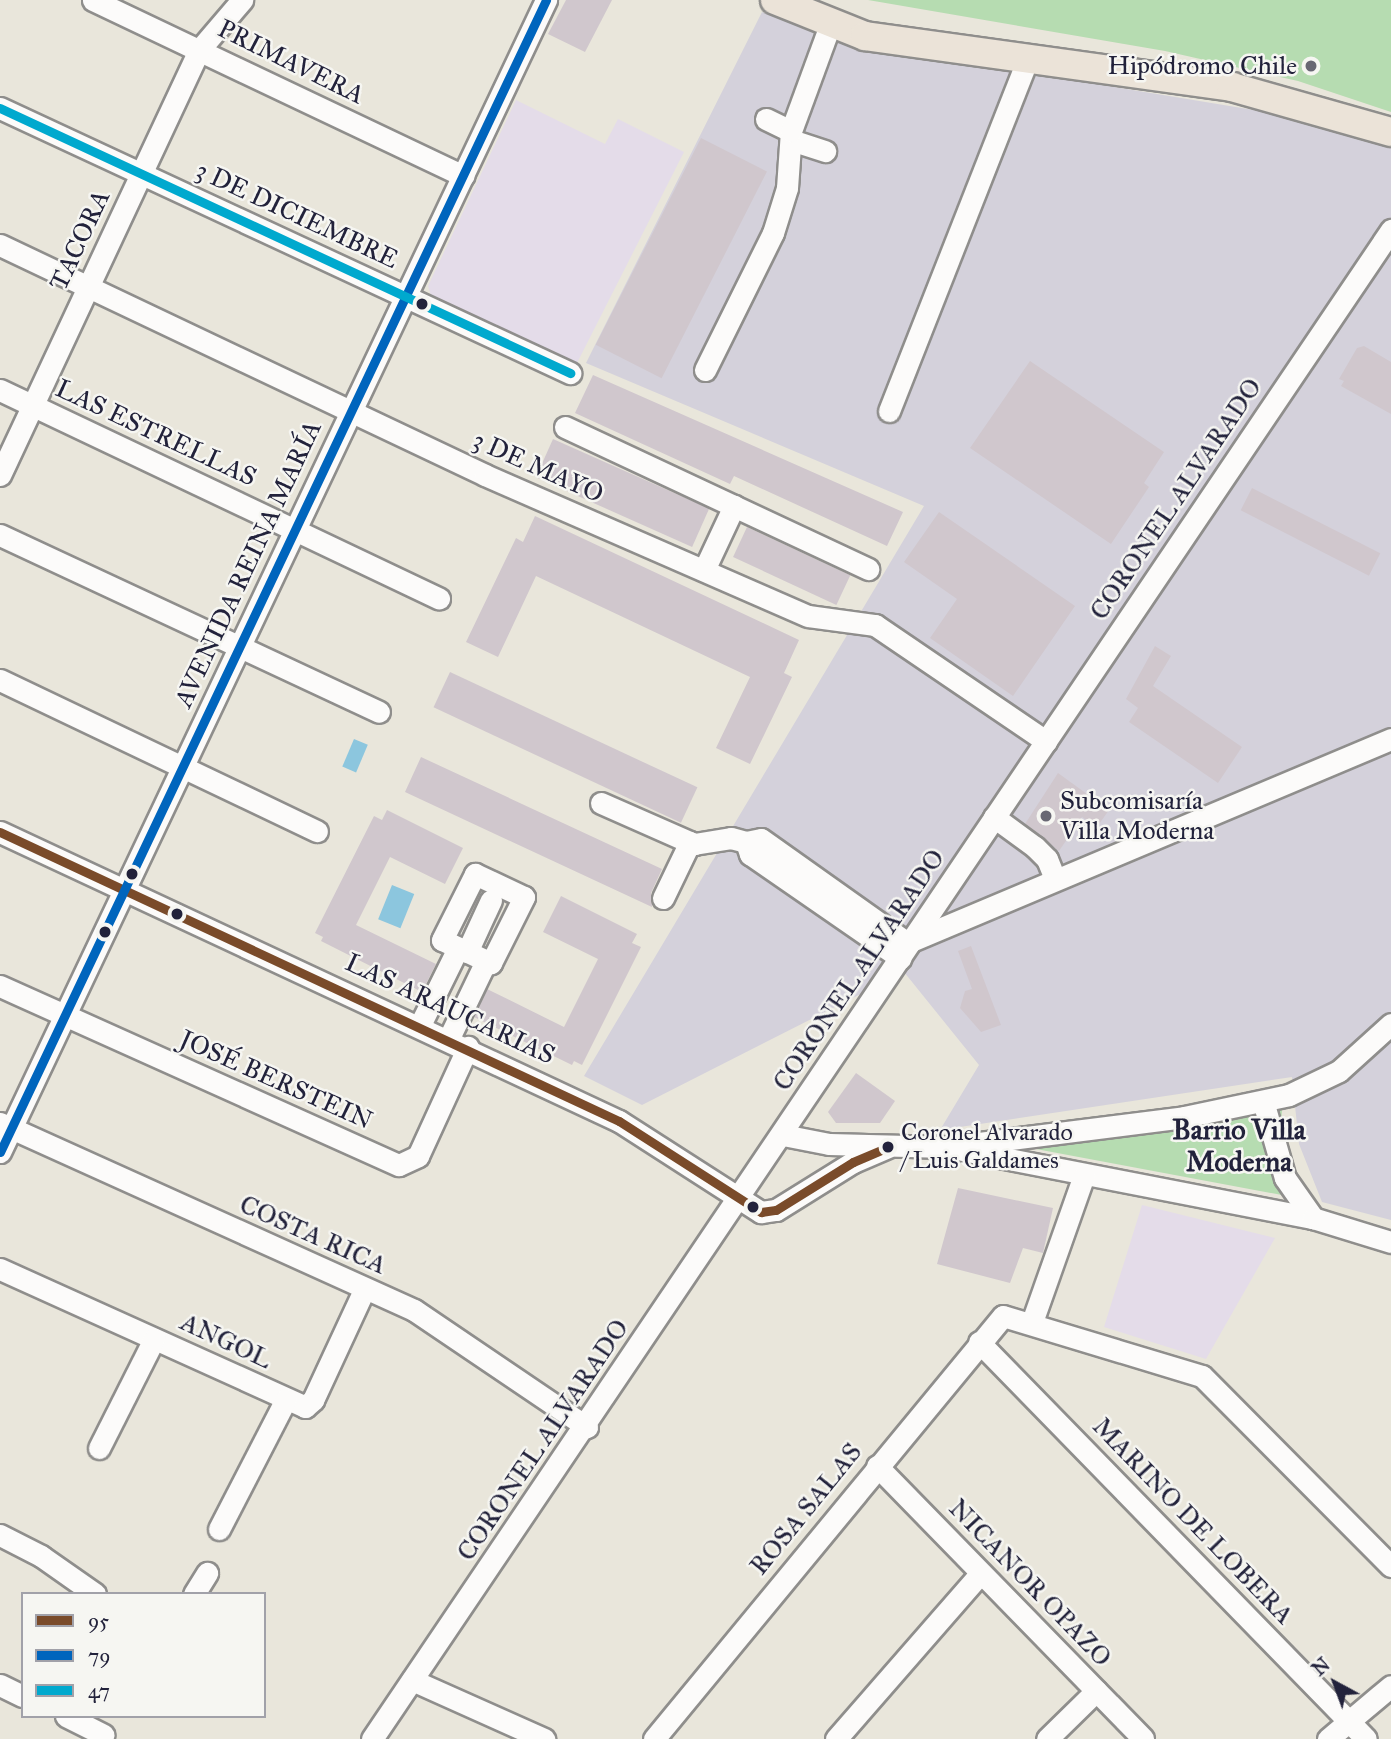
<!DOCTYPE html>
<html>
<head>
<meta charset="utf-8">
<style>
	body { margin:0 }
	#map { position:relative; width:1391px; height:1739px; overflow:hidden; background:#e9e6db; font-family:"IM FELL Great Primer",serif }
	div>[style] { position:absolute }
	.built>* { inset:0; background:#e4dce9 }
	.industrial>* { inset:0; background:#d4d1db }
	.green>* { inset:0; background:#b6dcb1 }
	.water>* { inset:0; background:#8cc6de; transform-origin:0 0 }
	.building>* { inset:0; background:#d0c7cd; transform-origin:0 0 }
	.roads { filter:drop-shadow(2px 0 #8f8e8c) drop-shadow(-2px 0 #8f8e8c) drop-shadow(0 2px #8f8e8c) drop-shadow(0 -2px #8f8e8c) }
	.minor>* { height:21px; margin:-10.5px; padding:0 10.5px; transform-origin:10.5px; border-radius:10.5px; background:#fcfbfa }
	.major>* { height:28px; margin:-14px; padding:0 14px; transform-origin:14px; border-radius:14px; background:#ebe3d8 }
	.bus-1>* { height:9px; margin:-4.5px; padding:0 4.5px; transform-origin:4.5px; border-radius:4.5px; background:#7a4b2a }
	.bus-2>* { height:9px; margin:-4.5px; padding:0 4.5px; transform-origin:4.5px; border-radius:4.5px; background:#0065bd }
	.bus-3>* { height:9px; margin:-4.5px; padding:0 4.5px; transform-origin:4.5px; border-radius:4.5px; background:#00a9ce }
	.dots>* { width:19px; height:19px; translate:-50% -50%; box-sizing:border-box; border:4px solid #f6f6f2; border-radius:50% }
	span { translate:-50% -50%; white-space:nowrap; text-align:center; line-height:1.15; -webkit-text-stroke:5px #f6f6f2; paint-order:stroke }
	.bus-label { font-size:24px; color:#22223b }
	.left { translate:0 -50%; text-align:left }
	.street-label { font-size:26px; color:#22223b }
	.poi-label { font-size:26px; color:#22223b }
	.right { translate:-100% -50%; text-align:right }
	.neighbourhood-label { font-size:28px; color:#22223b; font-weight:700 }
	.legend { position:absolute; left:21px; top:1592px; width:245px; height:126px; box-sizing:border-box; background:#f6f6f2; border:2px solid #a1a1a9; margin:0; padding:9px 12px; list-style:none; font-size:21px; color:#22223b }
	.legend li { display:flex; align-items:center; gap:14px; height:35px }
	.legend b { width:35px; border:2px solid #a1a1a9 }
	.north { position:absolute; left:1300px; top:1648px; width:70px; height:70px; -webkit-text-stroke:5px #f6f6f2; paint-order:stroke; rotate:319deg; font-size:19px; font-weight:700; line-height:28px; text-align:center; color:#22223b }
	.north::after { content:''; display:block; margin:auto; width:24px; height:32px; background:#22223b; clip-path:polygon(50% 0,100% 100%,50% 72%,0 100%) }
</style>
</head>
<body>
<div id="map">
	<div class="built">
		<i style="clip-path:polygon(516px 100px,605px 144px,618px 119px,684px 152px,576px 365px,432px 299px,428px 286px)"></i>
		<i style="clip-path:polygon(1142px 1205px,1275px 1238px,1206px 1359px,1104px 1327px)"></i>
	</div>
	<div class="industrial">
		<i style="clip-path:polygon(762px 12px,842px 42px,1309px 119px,1391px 147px,1391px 1220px,1322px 1202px,1299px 1144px,1292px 1077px,940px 1130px,979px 1065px,904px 972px,642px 1105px,584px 1076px,924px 506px,586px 363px)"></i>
	</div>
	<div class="green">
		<i style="clip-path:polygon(868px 0,1391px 0,1391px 112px,1298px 81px,1165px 51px)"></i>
		<i style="clip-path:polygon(1283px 1095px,1280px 1141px,1303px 1199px,1015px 1145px)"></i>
	</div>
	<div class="water">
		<i style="left:354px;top:739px;width:15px;height:30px;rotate:23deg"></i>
		<i style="left:392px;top:885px;width:24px;height:37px;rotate:22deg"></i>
	</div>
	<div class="building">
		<i style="clip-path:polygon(566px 0,612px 0,585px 52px,548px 34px)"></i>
		<i style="left:701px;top:138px;width:74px;height:232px;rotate:27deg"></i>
		<i style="clip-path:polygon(1364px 346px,1391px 362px,1391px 414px,1341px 386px,1344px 381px,1339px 379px,1357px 348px)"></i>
		<i style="clip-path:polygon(1030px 361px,1164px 452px,1144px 483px,1149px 487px,1111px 544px,970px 448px)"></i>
		<i style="clip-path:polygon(593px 375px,903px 512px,887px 546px,734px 476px,730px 484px,575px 413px)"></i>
		<i style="left:553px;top:439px;width:171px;height:42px;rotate:24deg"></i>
		<i style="left:1252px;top:488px;width:144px;height:25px;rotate:27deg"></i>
		<i style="clip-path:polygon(939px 512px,1075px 606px,1013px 696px,930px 638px,957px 599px,904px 562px)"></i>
		<i style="clip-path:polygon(535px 516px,799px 640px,784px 673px,792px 677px,750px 764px,716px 748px,750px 677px,536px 576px,498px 657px,466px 642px,516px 538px,523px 542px)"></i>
		<i style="left:747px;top:527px;width:114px;height:33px;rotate:25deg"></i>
		<i style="clip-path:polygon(1155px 646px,1171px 656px,1153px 686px,1242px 747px,1218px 783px,1129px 722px,1138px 708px,1126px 699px)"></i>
		<i style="left:450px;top:672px;width:273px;height:39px;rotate:25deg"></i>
		<i style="clip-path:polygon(421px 757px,662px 869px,651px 893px,652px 907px,405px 792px)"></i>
		<i style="clip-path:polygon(1058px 773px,1109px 810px,1097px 827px,1082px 817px,1059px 851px,1025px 824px)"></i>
		<i style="clip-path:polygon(387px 810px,463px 848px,445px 884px,390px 857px,356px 925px,436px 964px,422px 992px,321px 941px,323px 937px,315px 933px,374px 816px,382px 820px)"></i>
		<i style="clip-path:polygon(561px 896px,637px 934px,632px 943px,641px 947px,582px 1065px,574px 1061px,572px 1065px,474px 1017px,487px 989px,564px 1027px,598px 959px,543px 932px)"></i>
		<i style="clip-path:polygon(971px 946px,1001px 1025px,981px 1032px,960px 1008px,965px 991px,972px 989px,958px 951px)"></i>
		<i style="clip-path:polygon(856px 1073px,895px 1101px,880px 1123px,836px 1123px,828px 1112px)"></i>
		<i style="clip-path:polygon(958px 1188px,1053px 1208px,1043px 1253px,1023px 1248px,1010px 1283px,937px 1264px)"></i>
	</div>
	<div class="roads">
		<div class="minor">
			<i style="left:93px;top:0;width:410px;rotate:25.4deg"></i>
			<i style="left:0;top:108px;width:629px;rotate:24.93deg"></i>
			<i style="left:766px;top:119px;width:28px;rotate:26deg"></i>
			<i style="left:791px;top:140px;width:36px;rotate:18deg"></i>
			<i style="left:0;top:245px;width:537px;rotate:25.37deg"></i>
			<i style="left:485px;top:475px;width:352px;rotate:23.6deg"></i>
			<i style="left:808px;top:616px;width:68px;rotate:7.7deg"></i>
			<i style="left:875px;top:625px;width:207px;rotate:34.2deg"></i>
			<i style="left:705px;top:370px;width:153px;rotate:-63.6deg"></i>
			<i style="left:773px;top:233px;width:47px;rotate:-72.7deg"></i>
			<i style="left:787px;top:188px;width:57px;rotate:-86deg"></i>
			<i style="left:791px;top:131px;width:113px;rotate:-69.8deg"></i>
			<i style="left:0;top:390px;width:486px;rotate:25.4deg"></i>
			<i style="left:889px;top:411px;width:379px;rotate:-68.5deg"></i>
			<i style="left:565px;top:427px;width:335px;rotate:25.1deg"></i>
			<i style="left:0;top:475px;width:471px;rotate:-64.9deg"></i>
			<i style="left:200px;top:49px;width:65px;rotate:-49.4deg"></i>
			<i style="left:0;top:535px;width:418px;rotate:25deg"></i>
			<i style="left:704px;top:570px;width:71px;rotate:-64.9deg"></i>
			<i style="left:0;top:680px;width:351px;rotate:25.5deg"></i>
			<i style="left:601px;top:803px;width:102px;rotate:23.8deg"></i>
			<i style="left:694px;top:844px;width:37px;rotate:-9deg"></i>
			<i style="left:731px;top:838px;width:16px;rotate:15deg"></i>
			<i style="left:746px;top:842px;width:15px;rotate:-11deg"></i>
			<i style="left:761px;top:839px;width:181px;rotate:35.4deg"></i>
			<i style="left:994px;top:817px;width:51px;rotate:36.2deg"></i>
			<i style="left:1035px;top:847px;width:17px;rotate:45deg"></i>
			<i style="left:1047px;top:859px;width:22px;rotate:68deg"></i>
			<i style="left:0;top:832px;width:683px;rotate:25.03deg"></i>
			<i style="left:619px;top:1121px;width:169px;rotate:32.7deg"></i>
			<i style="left:761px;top:1212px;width:15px;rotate:-8deg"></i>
			<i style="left:776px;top:1210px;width:91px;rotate:-31.9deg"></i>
			<i style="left:853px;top:1162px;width:38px;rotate:-23deg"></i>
			<i style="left:746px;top:842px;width:13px;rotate:72deg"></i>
			<i style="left:750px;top:854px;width:183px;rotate:34.7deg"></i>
			<i style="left:475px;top:874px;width:54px;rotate:25.1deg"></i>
			<i style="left:524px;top:897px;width:74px;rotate:116.6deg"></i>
			<i style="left:491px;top:963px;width:54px;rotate:-154.9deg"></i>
			<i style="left:442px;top:940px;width:74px;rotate:-63.4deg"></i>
			<i style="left:663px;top:898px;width:62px;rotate:-64.3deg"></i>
			<i style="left:911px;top:941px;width:521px;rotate:-22.82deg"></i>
			<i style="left:467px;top:952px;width:57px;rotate:-65.2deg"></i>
			<i style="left:0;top:986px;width:437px;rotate:24.2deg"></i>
			<i style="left:399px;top:1165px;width:21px;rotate:-25deg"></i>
			<i style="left:418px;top:1156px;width:120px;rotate:-65.4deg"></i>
			<i style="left:420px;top:1025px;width:86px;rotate:-63.7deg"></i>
			<i style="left:449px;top:1038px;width:85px;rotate:-64.3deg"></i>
			<i style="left:1263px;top:1101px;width:80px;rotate:74.1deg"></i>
			<i style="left:1285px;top:1178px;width:49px;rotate:55deg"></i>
			<i style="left:0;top:1123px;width:454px;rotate:24.3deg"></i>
			<i style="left:414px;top:1310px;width:209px;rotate:34.1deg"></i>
			<i style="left:783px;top:1135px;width:47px;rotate:11.1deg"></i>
			<i style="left:829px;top:1144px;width:118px;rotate:1.5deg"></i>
			<i style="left:947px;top:1147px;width:373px;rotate:11deg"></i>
			<i style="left:1313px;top:1218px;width:82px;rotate:17.1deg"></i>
			<i style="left:963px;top:1145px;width:223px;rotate:-7.2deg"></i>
			<i style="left:1184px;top:1117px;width:107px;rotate:-11.8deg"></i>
			<i style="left:1289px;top:1095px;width:55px;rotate:-25.6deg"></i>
			<i style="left:1339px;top:1071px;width:70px;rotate:-42.1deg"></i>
			<i style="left:0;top:1152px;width:1275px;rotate:-64.64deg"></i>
			<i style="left:0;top:1269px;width:335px;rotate:24.3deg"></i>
			<i style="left:305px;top:1407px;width:11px;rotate:-41deg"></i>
			<i style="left:313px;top:1400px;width:123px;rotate:-65.1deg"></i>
			<i style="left:1032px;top:1322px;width:156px;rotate:-70.5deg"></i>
			<i style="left:979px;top:1342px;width:554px;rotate:45.73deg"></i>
			<i style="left:99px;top:1448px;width:122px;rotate:-63.2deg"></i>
			<i style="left:877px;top:1466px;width:381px;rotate:45.7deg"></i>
			<i style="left:219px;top:1529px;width:146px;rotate:-62.7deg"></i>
			<i style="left:0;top:1535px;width:46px;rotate:27.1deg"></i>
			<i style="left:41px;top:1556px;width:66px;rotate:35.1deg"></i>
			<i style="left:194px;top:1594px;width:25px;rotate:-58deg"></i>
			<i style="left:412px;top:1680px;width:145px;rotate:24.1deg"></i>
			<i style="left:0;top:1685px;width:25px;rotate:26deg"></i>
			<i style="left:66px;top:1716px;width:42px;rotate:26.6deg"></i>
			<i style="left:372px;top:1739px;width:1821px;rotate:-55.97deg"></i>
			<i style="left:654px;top:1739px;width:548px;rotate:-50.48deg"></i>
			<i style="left:1003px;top:1316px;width:208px;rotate:16.8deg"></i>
			<i style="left:1202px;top:1376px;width:268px;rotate:45.2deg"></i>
			<i style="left:836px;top:1739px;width:220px;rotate:-48.9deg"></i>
			<i style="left:1047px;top:1739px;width:69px;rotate:-44.4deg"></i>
			<i style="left:1328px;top:1739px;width:82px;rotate:-40.1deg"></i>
		</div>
		<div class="major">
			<i style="left:775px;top:0;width:97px;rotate:21.8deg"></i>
			<i style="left:865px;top:36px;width:371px;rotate:7.9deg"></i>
			<i style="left:1232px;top:87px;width:165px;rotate:15.8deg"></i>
		</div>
	</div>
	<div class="bus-1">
		<i style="left:0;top:832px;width:683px;rotate:25.03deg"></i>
		<i style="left:619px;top:1121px;width:169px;rotate:32.7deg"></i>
		<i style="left:761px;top:1212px;width:15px;rotate:-8deg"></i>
		<i style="left:776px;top:1210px;width:91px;rotate:-31.9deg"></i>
		<i style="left:853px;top:1162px;width:38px;rotate:-23deg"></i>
	</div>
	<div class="bus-2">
		<i style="left:0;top:1152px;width:1275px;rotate:-64.64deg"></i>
	</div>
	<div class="bus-3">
		<i style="left:0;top:108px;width:629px;rotate:24.93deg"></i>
	</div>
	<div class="dots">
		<i style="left:1311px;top:66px;background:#686773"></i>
		<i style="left:422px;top:304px;background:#22223b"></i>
		<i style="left:1046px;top:816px;background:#686773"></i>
		<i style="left:132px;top:874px;background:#22223b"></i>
		<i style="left:177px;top:914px;background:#22223b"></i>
		<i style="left:105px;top:932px;background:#22223b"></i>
		<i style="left:888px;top:1147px;background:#22223b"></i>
		<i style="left:753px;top:1207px;background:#22223b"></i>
	</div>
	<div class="bus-label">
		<span class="left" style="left:901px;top:1147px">Coronel Alvarado<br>/ Luis Galdames</span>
	</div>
	<div class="street-label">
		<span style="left:291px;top:62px;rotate:26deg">PRIMAVERA</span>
		<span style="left:297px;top:215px;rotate:25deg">3 DE DICIEMBRE</span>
		<span style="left:80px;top:240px;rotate:-65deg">TACORA</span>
		<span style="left:156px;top:433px;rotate:25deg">LAS ESTRELLAS</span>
		<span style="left:538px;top:467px;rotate:24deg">3 DE MAYO</span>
		<span style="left:1176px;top:499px;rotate:-56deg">CORONEL ALVARADO</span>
		<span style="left:248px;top:564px;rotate:-65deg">AVENIDA REINA MARÍA</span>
		<span style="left:859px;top:970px;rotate:-56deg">CORONEL ALVARADO</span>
		<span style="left:450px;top:1009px;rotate:25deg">LAS ARAUCARIAS</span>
		<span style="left:276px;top:1080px;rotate:24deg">JOSÉ BERSTEIN</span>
		<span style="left:313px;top:1235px;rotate:24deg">COSTA RICA</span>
		<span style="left:226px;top:1341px;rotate:25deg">ANGOL</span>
		<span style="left:543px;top:1440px;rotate:-56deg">CORONEL ALVARADO</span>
		<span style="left:806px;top:1509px;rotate:-51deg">ROSA SALAS</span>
		<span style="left:1193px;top:1521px;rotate:46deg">MARINO DE LOBERA</span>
		<span style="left:1030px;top:1583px;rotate:46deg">NICANOR OPAZO</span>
	</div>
	<div class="poi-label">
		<span class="right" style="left:1297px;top:66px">Hipódromo Chile</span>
		<span class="left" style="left:1060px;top:816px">Subcomisaría<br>Villa Moderna</span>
	</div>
	<div class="neighbourhood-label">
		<span style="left:1239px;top:1146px">Barrio Villa<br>Moderna</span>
	</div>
	<ul class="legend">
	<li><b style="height:9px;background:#7a4b2a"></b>95</li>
	<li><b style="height:9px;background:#0065bd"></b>79</li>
	<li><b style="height:9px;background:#00a9ce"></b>47</li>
	</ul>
	<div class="north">N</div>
</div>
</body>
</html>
